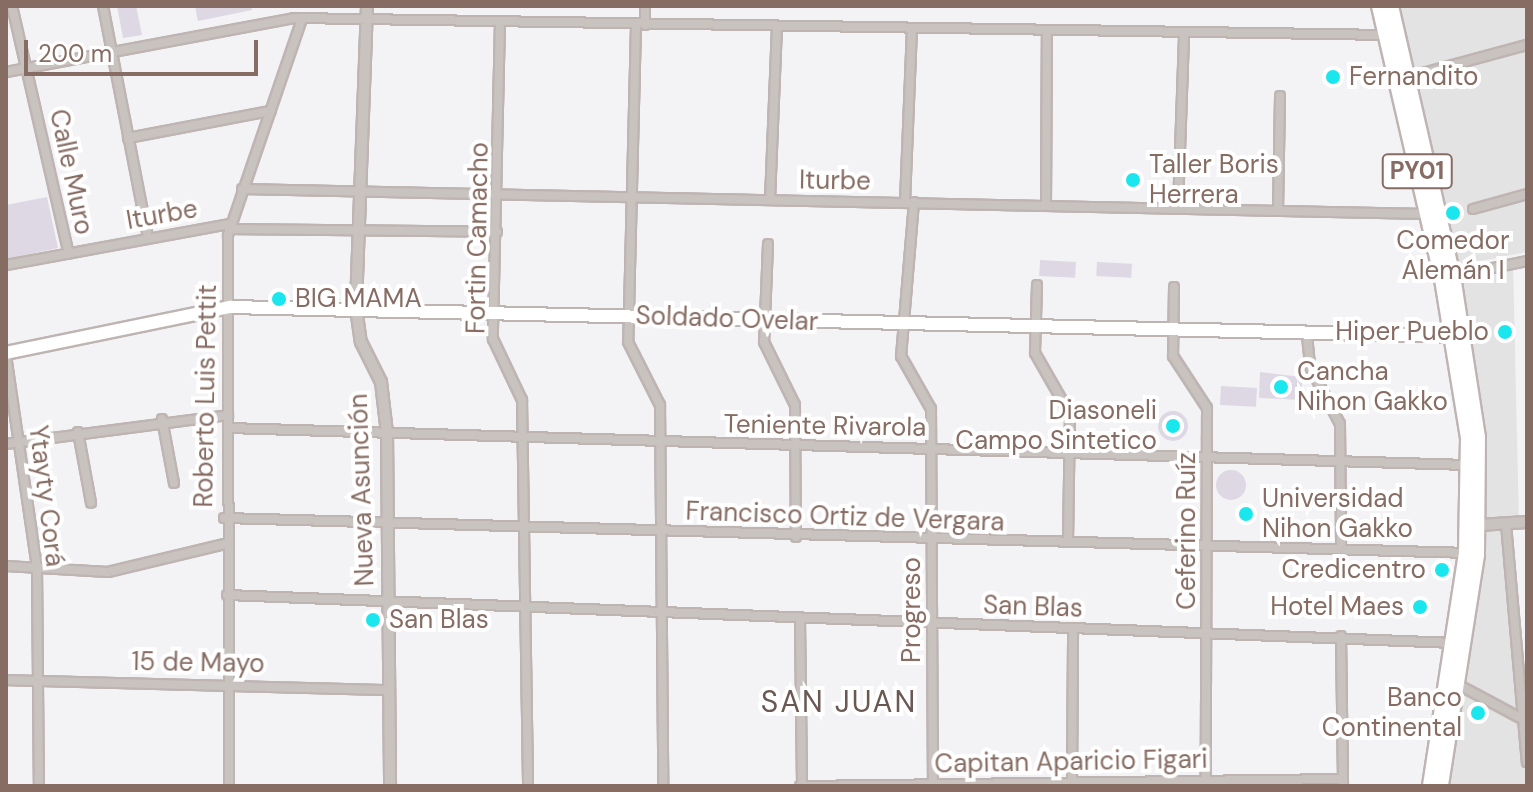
<!DOCTYPE html>
<html>
<head>
<meta charset="utf-8">
<style>
	body { margin:0 }
	#map { position:relative; width:1533px; height:792px; overflow:hidden; background:#f3f3f6; font-family:"DM Sans",sans-serif }
	div>[style] { position:absolute }
	.built>* { inset:0; background:#e4e3e4 }
	.green>* { inset:0; background:#ddd8e3; transform-origin:0 0 }
	.round { border-radius:50% }
	.roads { filter:drop-shadow(2px 0 #beb5b3) drop-shadow(-2px 0 #beb5b3) drop-shadow(0 2px #beb5b3) drop-shadow(0 -2px #beb5b3) }
	.minor>* { height:8px; margin:-4px; padding:0 4px; transform-origin:4px; border-radius:4px; background:#c9c3c0 }
	.tertiary>* { height:10px; margin:-5px; padding:0 5px; transform-origin:5px; border-radius:5px; background:#c9c3c0 }
	.secondary>* { height:12px; margin:-6px; padding:0 6px; transform-origin:6px; border-radius:6px; background:#fff }
	.trunk>* { height:14px; margin:-7px; padding:0 7px; transform-origin:7px; border-radius:7px; background:#fff }
	.dots>* { width:22px; height:22px; translate:-50% -50%; box-sizing:border-box; border:4px solid #fff; border-radius:50% }
	span { translate:-50% -50%; white-space:nowrap; text-align:center; line-height:1.15; -webkit-text-stroke:8px #fff; paint-order:stroke }
	.shield-label span { padding:2px 6px; background:#fff; border:2px solid; border-radius:6px; -webkit-text-stroke-width:0 }
	.shield-label { font-size:24px; color:#866c63; font-weight:700 }
	.poi-label { font-size:26px; color:#866c63 }
	.left { translate:0 -50%; text-align:left }
	.right { translate:-100% -50%; text-align:right }
	.street-label { font-size:26px; color:#866c63 }
	.quarter-label { font-size:30px; color:#6a5852; letter-spacing:2px }
	.frame { position:absolute; inset:0; border:8px solid #866c63; pointer-events:none }
	.scale { position:absolute; left:24px; top:40px; width:234px; height:36px; box-sizing:border-box; border:4px solid #866c63; border-top:0; padding-left:10px; font-size:24px; line-height:28px; white-space:nowrap; color:#866c63; -webkit-text-stroke:6px #fff; paint-order:stroke }
</style>
</head>
<body>
<div id="map">
	<div class="built">
		<i style="clip-path:polygon(1396px 6px,1527px 6px,1527px 252px,1455px 266px)"></i>
		<i style="clip-path:polygon(1513px 262px,1519px 522px,1506px 524px,1524px 721px,1460px 683px,1484px 517px,1458px 279px)"></i>
		<i style="clip-path:polygon(1459px 689px,1522px 725px,1527px 786px,1445px 786px)"></i>
	</div>
	<div class="green">
		<i style="clip-path:polygon(117px 6px,136px 6px,142px 35px,123px 38px)"></i>
		<i style="clip-path:polygon(195px 6px,251px 6px,252px 10px,198px 21px)"></i>
		<i style="clip-path:polygon(47px 197px,58px 248px,6px 259px,6px 205px)"></i>
		<i style="left:1040px;top:260px;width:36px;height:16px;rotate:3deg"></i>
		<i style="left:1097px;top:262px;width:35px;height:14px;rotate:3deg"></i>
		<i style="clip-path:polygon(1260px 372px,1302px 377px,1302px 400px,1259px 398px)"></i>
		<i style="left:1221px;top:386px;width:36px;height:19px;rotate:3deg"></i>
		<i class="round" style="left:1158px;top:411px;width:30px;height:30px"></i>
		<i class="round" style="left:1216px;top:470px;width:30px;height:30px"></i>
	</div>
	<div class="roads">
		<div class="minor">
			<i style="left:12px;top:6px;width:254px;rotate:77.1deg"></i>
			<i style="left:103px;top:6px;width:236px;rotate:79deg"></i>
			<i style="left:645px;top:6px;width:19px;rotate:90deg"></i>
			<i style="left:500px;top:21px;width:318px;rotate:91.3deg"></i>
			<i style="left:493px;top:339px;width:68px;rotate:64.6deg"></i>
			<i style="left:522px;top:400px;width:386px;rotate:89.1deg"></i>
			<i style="left:636px;top:25px;width:317px;rotate:91.4deg"></i>
			<i style="left:628px;top:342px;width:71px;rotate:63.1deg"></i>
			<i style="left:660px;top:405px;width:381px;rotate:89.5deg"></i>
			<i style="left:6px;top:72px;width:293px;rotate:-10.6deg"></i>
			<i style="left:294px;top:18px;width:1092px;rotate:0.89deg"></i>
			<i style="left:1408px;top:77px;width:123px;rotate:-15.1deg"></i>
			<i style="left:128px;top:138px;width:145px;rotate:-10.8deg"></i>
			<i style="left:242px;top:189px;width:1185px;rotate:1.21deg"></i>
			<i style="left:770px;top:200px;width:174px;rotate:-87.7deg"></i>
			<i style="left:905px;top:202px;width:173px;rotate:-87.7deg"></i>
			<i style="left:914px;top:202px;width:155px;rotate:94.8deg"></i>
			<i style="left:901px;top:356px;width:61px;rotate:60.5deg"></i>
			<i style="left:931px;top:409px;width:377px;rotate:89.7deg"></i>
			<i style="left:1046px;top:205px;width:173px;rotate:-89.7deg"></i>
			<i style="left:1178px;top:208px;width:175px;rotate:-88deg"></i>
			<i style="left:1473px;top:209px;width:56px;rotate:-15.5deg"></i>
			<i style="left:1278px;top:211px;width:115px;rotate:-89deg"></i>
			<i style="left:229px;top:229px;width:268px;rotate:0.6deg"></i>
			<i style="left:768px;top:244px;width:98px;rotate:92.3deg"></i>
			<i style="left:764px;top:342px;width:70px;rotate:63.8deg"></i>
			<i style="left:795px;top:405px;width:132px;rotate:89.6deg"></i>
			<i style="left:6px;top:265px;width:228px;rotate:-10.4deg"></i>
			<i style="left:1453px;top:276px;width:76px;rotate:-11.5deg"></i>
			<i style="left:1037px;top:285px;width:68px;rotate:91.7deg"></i>
			<i style="left:1035px;top:353px;width:70px;rotate:60.2deg"></i>
			<i style="left:1070px;top:414px;width:128px;rotate:90.9deg"></i>
			<i style="left:1174px;top:287px;width:69px;rotate:90.8deg"></i>
			<i style="left:1173px;top:356px;width:62px;rotate:56.8deg"></i>
			<i style="left:1207px;top:408px;width:378px;rotate:90.2deg"></i>
			<i style="left:1307px;top:336px;width:31px;rotate:84deg"></i>
			<i style="left:1310px;top:367px;width:64px;rotate:62.2deg"></i>
			<i style="left:1340px;top:424px;width:123px;rotate:89.5deg"></i>
			<i style="left:6px;top:355px;width:215px;rotate:81.7deg"></i>
			<i style="left:37px;top:568px;width:218px;rotate:89.5deg"></i>
			<i style="left:162px;top:419px;width:65px;rotate:79.4deg"></i>
			<i style="left:228px;top:428px;width:1241px;rotate:1.71deg"></i>
			<i style="left:78px;top:432px;width:72px;rotate:79.6deg"></i>
			<i style="left:6px;top:444px;width:224px;rotate:-7.4deg"></i>
			<i style="left:224px;top:518px;width:1242px;rotate:1.61deg"></i>
			<i style="left:1506px;top:524px;width:239px;rotate:85deg"></i>
			<i style="left:6px;top:566px;width:102px;rotate:3.4deg"></i>
			<i style="left:108px;top:572px;width:120px;rotate:-13.5deg"></i>
			<i style="left:227px;top:595px;width:1227px;rotate:2.24deg"></i>
			<i style="left:800px;top:619px;width:167px;rotate:89.3deg"></i>
			<i style="left:1341px;top:636px;width:150px;rotate:89.2deg"></i>
			<i style="left:6px;top:680px;width:383px;rotate:1.5deg"></i>
			<i style="left:1457px;top:684px;width:78px;rotate:28.2deg"></i>
			<i style="left:1072px;top:785px;width:156px;rotate:-89.6deg"></i>
			<i style="left:229px;top:786px;width:551px;rotate:-90.1deg"></i>
			<i style="left:228px;top:235px;width:228px;rotate:-71.1deg"></i>
			<i style="left:800px;top:786px;width:543px;rotate:-0.74deg"></i>
		</div>
		<div class="tertiary">
			<i style="left:367px;top:6px;width:302px;rotate:92.1deg"></i>
			<i style="left:356px;top:308px;width:34px;rotate:82deg"></i>
			<i style="left:361px;top:342px;width:45px;rotate:63.4deg"></i>
			<i style="left:381px;top:382px;width:51px;rotate:83.3deg"></i>
			<i style="left:387px;top:433px;width:353px;rotate:89.5deg"></i>
			<i style="left:1479px;top:525px;width:48px;rotate:-3.6deg"></i>
		</div>
		<div class="secondary">
			<i style="left:6px;top:353px;width:229px;rotate:-11.6deg"></i>
			<i style="left:230px;top:307px;width:1222px;rotate:1.36deg"></i>
		</div>
		<div class="trunk">
			<i style="left:1379px;top:6px;width:280px;rotate:77deg"></i>
			<i style="left:1442px;top:279px;width:161px;rotate:80.7deg"></i>
			<i style="left:1468px;top:438px;width:115px;rotate:91deg"></i>
			<i style="left:1466px;top:553px;width:236px;rotate:98.8deg"></i>
			<i style="left:1391px;top:6px;width:277px;rotate:77.1deg"></i>
			<i style="left:1453px;top:276px;width:163px;rotate:81.2deg"></i>
			<i style="left:1478px;top:437px;width:118px;rotate:90.5deg"></i>
			<i style="left:1477px;top:555px;width:234px;rotate:98.9deg"></i>
		</div>
	</div>
	<div class="dots">
		<i style="left:1333px;top:77px;background:#1ae6ee"></i>
		<i style="left:1133px;top:180px;background:#1ae6ee"></i>
		<i style="left:1453px;top:213px;background:#1ae6ee"></i>
		<i style="left:279px;top:299px;background:#1ae6ee"></i>
		<i style="left:1505px;top:332px;background:#1ae6ee"></i>
		<i style="left:1281px;top:387px;background:#1ae6ee"></i>
		<i style="left:1173px;top:426px;background:#1ae6ee"></i>
		<i style="left:1246px;top:514px;background:#1ae6ee"></i>
		<i style="left:1442px;top:570px;background:#1ae6ee"></i>
		<i style="left:1420px;top:607px;background:#1ae6ee"></i>
		<i style="left:373px;top:620px;background:#1ae6ee"></i>
		<i style="left:1478px;top:713px;background:#1ae6ee"></i>
	</div>
	<div class="shield-label">
		<span style="left:1417px;top:171px">PY01</span>
	</div>
	<div class="poi-label">
		<span class="left" style="left:1349px;top:77px">Fernandito</span>
		<span class="left" style="left:1149px;top:180px">Taller Boris<br>Herrera</span>
		<span style="left:1453px;top:256px">Comedor<br>Alemán I</span>
		<span class="left" style="left:295px;top:299px">BIG MAMA</span>
		<span class="right" style="left:1489px;top:332px">Hiper Pueblo</span>
		<span class="left" style="left:1297px;top:387px">Cancha<br>Nihon Gakko</span>
		<span class="right" style="left:1157px;top:426px">Diasoneli<br>Campo Sintetico</span>
		<span class="left" style="left:1262px;top:514px">Universidad<br>Nihon Gakko</span>
		<span class="right" style="left:1426px;top:570px">Credicentro</span>
		<span class="right" style="left:1404px;top:607px">Hotel Maes</span>
		<span class="left" style="left:389px;top:620px">San Blas</span>
		<span class="right" style="left:1462px;top:713px">Banco<br>Continental</span>
	</div>
	<div class="street-label">
		<span style="left:71px;top:172px;rotate:78deg">Calle Muro</span>
		<span style="left:835px;top:181px;rotate:1deg">Iturbe</span>
		<span style="left:162px;top:215px;rotate:-10deg">Iturbe</span>
		<span style="left:478px;top:238px;rotate:-89deg">Fortin Camacho</span>
		<span style="left:727px;top:319px;rotate:2deg">Soldado Ovelar</span>
		<span style="left:206px;top:396px;rotate:-89deg">Roberto Luis Pettit</span>
		<span style="left:825px;top:426px;rotate:1deg">Teniente Rivarola</span>
		<span style="left:362px;top:490px;rotate:-92deg">Nueva Asunción</span>
		<span style="left:46px;top:496px;rotate:83deg">Ytayty Corá</span>
		<span style="left:845px;top:517px;rotate:2deg">Francisco Ortiz de Vergara</span>
		<span style="left:1187px;top:531px;rotate:-90deg">Ceferino Ruíz</span>
		<span style="left:1033px;top:607px;rotate:2deg">San Blas</span>
		<span style="left:912px;top:610px;rotate:-90deg">Progreso</span>
		<span style="left:198px;top:663px;rotate:1deg">15 de Mayo</span>
		<span style="left:1071px;top:762px;rotate:-1deg">Capitan Aparicio Figari</span>
	</div>
	<div class="quarter-label">
		<span style="left:839px;top:702px">SAN JUAN</span>
	</div>
	<div class="frame"></div>
	<div class="scale">200 m</div>
</div>
</body>
</html>
